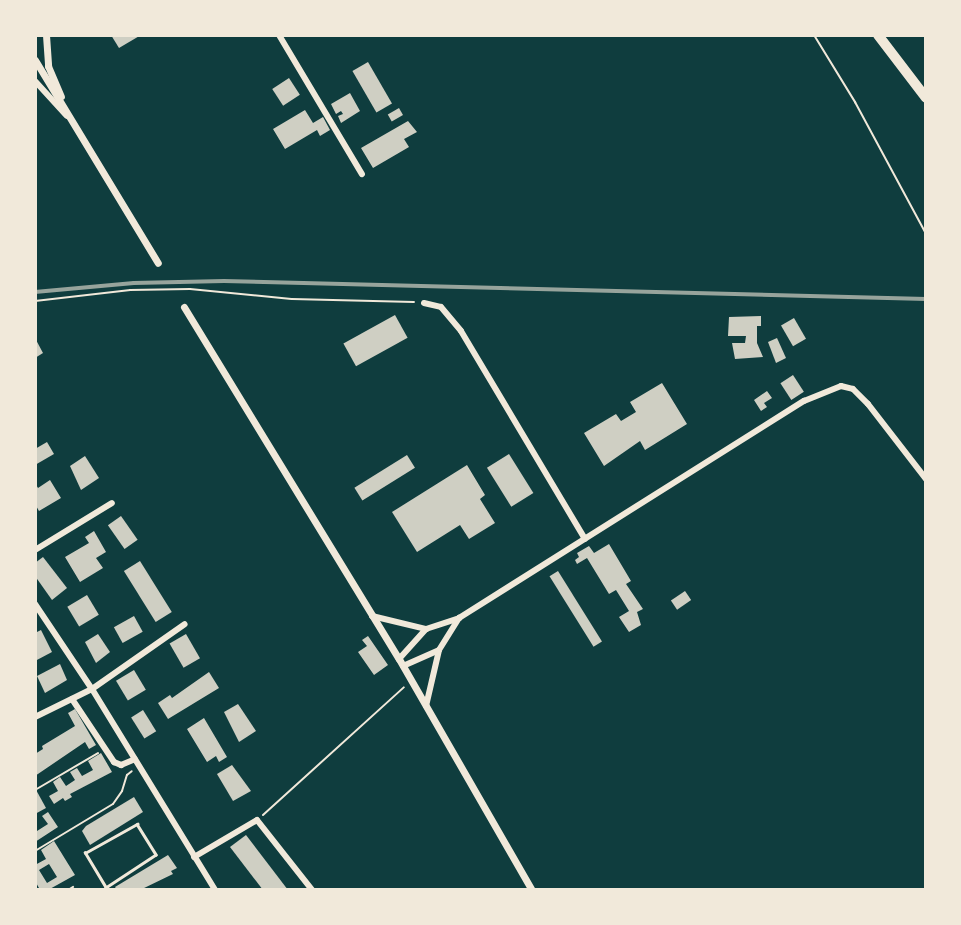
<!DOCTYPE html>
<html>
<head>
<meta charset="utf-8">
<style>
	body { margin:0 }
	#map { position:relative; width:961px; height:925px; overflow:hidden; background:#0f3d3e; font-family:Ubuntu,sans-serif }
	div>[style] { position:absolute }
	.building>* { inset:0; background:#cfcfc3; transform-origin:0 0 }
	.path>* { height:2px; margin:-1px; padding:0 1px; transform-origin:1px; border-radius:1px; background:#f1e9da }
	.service>* { height:2.5px; margin:-1.25px; padding:0 1.25px; transform-origin:1.25px; border-radius:1.25px; background:#f1e9da }
	.minor>* { height:6px; margin:-3px; padding:0 3px; transform-origin:3px; border-radius:3px; background:#f1e9da }
	.tertiary>* { height:7px; margin:-3.5px; padding:0 3.5px; transform-origin:3.5px; border-radius:3.5px; background:#f1e9da }
	.trunk>* { height:10px; margin:-5px; padding:0 5px; transform-origin:5px; border-radius:5px; background:#f1e9da }
	.rail>* { height:3.5px; margin:-1.75px; padding:0 1.75px; transform-origin:1.75px; border-radius:1.75px; background:#97a49c }
	span { translate:-50% -50%; white-space:nowrap; text-align:center; line-height:1.15; -webkit-text-stroke:5px #f1e9da; paint-order:stroke }
	.frame { position:absolute; inset:0; border:37px solid #f1e9da; pointer-events:none }
</style>
</head>
<body>
<div id="map">
	<div class="building">
		<i style="clip-path:polygon(111px 35px,141px 35px,119px 48px)"></i>
		<i style="left:368px;top:62px;width:48px;height:18px;rotate:60deg"></i>
		<i style="left:289px;top:78px;width:20px;height:20px;rotate:57deg"></i>
		<i style="clip-path:polygon(350px 93px,360px 111px,341px 123px,338px 116px,343px 114px,341px 111px,336px 114px,331px 104px)"></i>
		<i style="left:399px;top:108px;width:8px;height:13px;rotate:60deg"></i>
		<i style="clip-path:polygon(305px 110px,313px 123px,323px 117px,330px 130px,320px 136px,317px 130px,285px 149px,273px 129px)"></i>
		<i style="clip-path:polygon(408px 121px,417px 132px,404px 139px,409px 147px,373px 168px,361px 148px)"></i>
		<i style="left:395px;top:315px;width:26px;height:59px;rotate:61deg"></i>
		<i style="clip-path:polygon(761px 316px,761px 326px,757px 326px,757px 343px,763px 357px,735px 359px,732px 343px,745px 343px,746px 336px,728px 336px,729px 317px)"></i>
		<i style="left:794px;top:318px;width:24px;height:15px;rotate:60deg"></i>
		<i style="clip-path:polygon(35px 338px,43px 353px,35px 358px)"></i>
		<i style="clip-path:polygon(777px 338px,786px 358px,776px 363px,768px 342px)"></i>
		<i style="left:793px;top:375px;width:20px;height:15px;rotate:57deg"></i>
		<i style="clip-path:polygon(662px 383px,687px 424px,645px 450px,640px 441px,604px 466px,584px 433px,616px 414px,621px 421px,636px 412px,630px 402px)"></i>
		<i style="clip-path:polygon(767px 391px,772px 398px,764px 403px,767px 407px,761px 411px,754px 400px)"></i>
		<i style="clip-path:polygon(47px 442px,54px 454px,35px 465px,35px 449px)"></i>
		<i style="left:509px;top:454px;width:46px;height:26px;rotate:58deg"></i>
		<i style="left:407px;top:455px;width:15px;height:62px;rotate:58deg"></i>
		<i style="clip-path:polygon(85px 456px,99px 478px,81px 490px,70px 466px)"></i>
		<i style="clip-path:polygon(467px 465px,485px 495px,480px 499px,495px 523px,469px 539px,460px 525px,417px 552px,392px 512px)"></i>
		<i style="clip-path:polygon(50px 480px,61px 498px,39px 511px,35px 504px,35px 483px,38px 488px)"></i>
		<i style="left:121px;top:516px;width:29px;height:16px;rotate:55deg"></i>
		<i style="clip-path:polygon(94px 531px,106px 552px,96px 558px,103px 568px,80px 582px,65px 557px,89px 543px,85px 537px)"></i>
		<i style="clip-path:polygon(609px 544px,631px 581px,626px 584px,643px 609px,637px 612px,641px 625px,629px 632px,619px 617px,629px 611px,616px 590px,609px 594px,587px 558px,577px 564px,575px 560px,579px 557px,577px 553px,589px 546px,594px 553px)"></i>
		<i style="clip-path:polygon(43px 557px,67px 588px,52px 600px,35px 576px,35px 563px)"></i>
		<i style="left:140px;top:561px;width:60px;height:19px;rotate:58deg"></i>
		<i style="left:558px;top:571px;width:83px;height:10px;rotate:58deg"></i>
		<i style="left:685px;top:591px;width:11px;height:17px;rotate:56deg"></i>
		<i style="left:87px;top:595px;width:23px;height:23px;rotate:59deg"></i>
		<i style="left:134px;top:616px;width:18px;height:23px;rotate:61deg"></i>
		<i style="clip-path:polygon(41px 630px,52px 652px,35px 661px,35px 633px)"></i>
		<i style="clip-path:polygon(98px 634px,110px 652px,96px 663px,85px 642px)"></i>
		<i style="left:186px;top:634px;width:28px;height:19px;rotate:60deg"></i>
		<i style="clip-path:polygon(368px 636px,388px 665px,374px 675px,358px 652px,367px 646px,362px 640px)"></i>
		<i style="clip-path:polygon(60px 664px,67px 680px,45px 693px,37px 676px)"></i>
		<i style="left:134px;top:670px;width:23px;height:21px;rotate:59deg"></i>
		<i style="clip-path:polygon(209px 672px,219px 688px,168px 719px,158px 703px,170px 695px,172px 698px)"></i>
		<i style="clip-path:polygon(238px 704px,256px 731px,239px 742px,224px 712px)"></i>
		<i style="clip-path:polygon(75px 709px,96px 745px,89px 749px,85px 742px,35px 776px,35px 754px,43px 749px,42px 746px,75px 726px,68px 713px)"></i>
		<i style="left:143px;top:710px;width:25px;height:14px;rotate:58deg"></i>
		<i style="clip-path:polygon(204px 718px,227px 757px,219px 762px,216px 756px,207px 762px,187px 729px)"></i>
		<i style="clip-path:polygon(101px 753px,112px 772px,70px 794px,72px 797px,65px 801px,63px 798px,54px 804px,49px 796px,58px 791px,53px 782px,60px 777px,66px 786px,75px 780px,70px 772px,77px 768px,82px 776px,93px 770px,88px 761px)"></i>
		<i style="clip-path:polygon(232px 765px,251px 791px,233px 801px,217px 774px)"></i>
		<i style="clip-path:polygon(35px 788px,46px 808px,35px 814px)"></i>
		<i style="clip-path:polygon(134px 797px,143px 812px,90px 845px,82px 831px,86px 826px)"></i>
		<i style="clip-path:polygon(48px 812px,58px 827px,35px 842px,35px 827px,37px 831px,48px 824px,42px 816px)"></i>
		<i style="clip-path:polygon(246px 835px,288px 890px,263px 890px,230px 847px)"></i>
		<i style="clip-path:polygon(evenodd,54px 841px,75px 875px,48px 890px,36px 890px,39px 888px,35px 881px,35px 865px,46px 859px,41px 850px,54px 841px,49px 864px,57px 877px,47px 883px,39px 870px,49px 864px)"></i>
		<i style="clip-path:polygon(168px 855px,177px 868px,171px 871px,173px 874px,140px 890px,117px 890px,115px 887px)"></i>
	</div>
	<div class="path">
		<i style="left:814px;top:35px;width:79px;rotate:58.5deg"></i>
		<i style="left:855px;top:102px;width:150px;rotate:61.7deg"></i>
		<i style="left:35px;top:301px;width:96px;rotate:-6.6deg"></i>
		<i style="left:130px;top:290px;width:60px;rotate:-1deg"></i>
		<i style="left:190px;top:289px;width:102px;rotate:5.6deg"></i>
		<i style="left:292px;top:299px;width:122px;rotate:1.4deg"></i>
		<i style="left:35px;top:790px;width:73px;rotate:-30.4deg"></i>
		<i style="left:263px;top:815px;width:190px;rotate:-42.2deg"></i>
		<i style="left:35px;top:851px;width:91px;rotate:-31.1deg"></i>
		<i style="left:113px;top:804px;width:16px;rotate:-55deg"></i>
		<i style="left:122px;top:791px;width:17px;rotate:-73deg"></i>
		<i style="left:127px;top:775px;width:6px;rotate:-39deg"></i>
		<i style="left:68px;top:890px;width:6px;rotate:-31deg"></i>
	</div>
	<div class="service">
		<i style="left:137px;top:824px;width:36px;rotate:58deg"></i>
		<i style="left:156px;top:855px;width:60px;rotate:146.6deg"></i>
		<i style="left:106px;top:888px;width:41px;rotate:-121deg"></i>
		<i style="left:85px;top:853px;width:60px;rotate:-29.1deg"></i>
	</div>
	<div class="minor">
		<i style="left:279px;top:35px;width:162px;rotate:59.2deg"></i>
		<i style="left:35px;top:81px;width:47px;rotate:47.6deg"></i>
		<i style="left:424px;top:303px;width:17px;rotate:13deg"></i>
		<i style="left:441px;top:307px;width:31px;rotate:50deg"></i>
		<i style="left:461px;top:331px;width:242px;rotate:59.2deg"></i>
		<i style="left:35px;top:550px;width:90px;rotate:-31.4deg"></i>
		<i style="left:35px;top:604px;width:102px;rotate:56.2deg"></i>
		<i style="left:92px;top:689px;width:236px;rotate:58.5deg"></i>
		<i style="left:372px;top:616px;width:56px;rotate:13.5deg"></i>
		<i style="left:426px;top:629px;width:35px;rotate:-18deg"></i>
		<i style="left:459px;top:618px;width:408px;rotate:-32.2deg"></i>
		<i style="left:804px;top:401px;width:40px;rotate:-22deg"></i>
		<i style="left:841px;top:386px;width:12px;rotate:14deg"></i>
		<i style="left:853px;top:389px;width:21px;rotate:45deg"></i>
		<i style="left:868px;top:404px;width:95px;rotate:52.3deg"></i>
		<i style="left:399px;top:659px;width:40px;rotate:-48deg"></i>
		<i style="left:403px;top:666px;width:39px;rotate:-24deg"></i>
		<i style="left:72px;top:699px;width:76px;rotate:56.3deg"></i>
		<i style="left:114px;top:762px;width:8px;rotate:23deg"></i>
		<i style="left:121px;top:765px;width:15px;rotate:-23deg"></i>
		<i style="left:426px;top:706px;width:57px;rotate:-76.9deg"></i>
		<i style="left:439px;top:650px;width:38px;rotate:-58deg"></i>
		<i style="left:35px;top:717px;width:64px;rotate:-26.2deg"></i>
		<i style="left:92px;top:689px;width:113px;rotate:-35deg"></i>
		<i style="left:194px;top:857px;width:73px;rotate:-30.4deg"></i>
		<i style="left:257px;top:820px;width:89px;rotate:51.8deg"></i>
	</div>
	<div class="tertiary">
		<i style="left:46px;top:35px;width:31px;rotate:86deg"></i>
		<i style="left:48px;top:66px;width:33px;rotate:67deg"></i>
		<i style="left:35px;top:60px;width:237px;rotate:58.8deg"></i>
		<i style="left:184px;top:307px;width:412px;rotate:58.6deg"></i>
		<i style="left:399px;top:659px;width:267px;rotate:60.1deg"></i>
	</div>
	<div class="trunk">
		<i style="left:878px;top:35px;width:79px;rotate:52.7deg"></i>
	</div>
	<div class="rail">
		<i style="left:35px;top:292px;width:99px;rotate:-5.2deg"></i>
		<i style="left:134px;top:283px;width:90px;rotate:-1.3deg"></i>
		<i style="left:224px;top:281px;width:702px;rotate:1.47deg"></i>
	</div>
	<div class="frame"></div>
</div>
</body>
</html>
